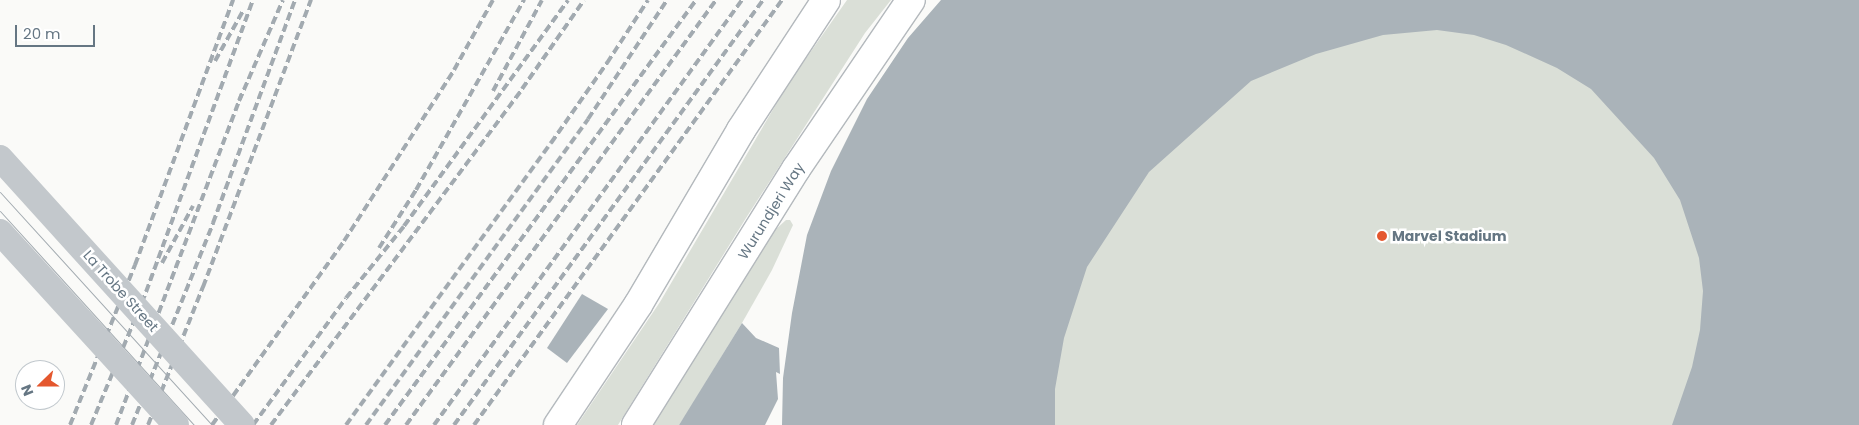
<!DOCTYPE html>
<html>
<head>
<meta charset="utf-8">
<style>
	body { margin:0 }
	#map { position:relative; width:1859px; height:425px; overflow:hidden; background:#fafaf8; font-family:Poppins,sans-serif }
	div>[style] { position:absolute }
	.green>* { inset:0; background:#dadfd7 }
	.building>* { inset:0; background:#aab3b9 }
	.roads { filter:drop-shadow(1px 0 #b4b9bd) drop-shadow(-1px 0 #b4b9bd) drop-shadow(0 1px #b4b9bd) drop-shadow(0 -1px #b4b9bd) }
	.highway>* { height:28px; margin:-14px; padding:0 14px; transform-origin:14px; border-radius:14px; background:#fff }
	.tram>* { height:1px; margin:-0.5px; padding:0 0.5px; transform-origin:0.5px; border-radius:0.5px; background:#a2aab0 }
	.rail>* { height:4px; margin-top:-2px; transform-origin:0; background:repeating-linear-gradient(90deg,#a2aab0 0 8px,transparent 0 12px) }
	.minor-bridge>* { height:26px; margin:-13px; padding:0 13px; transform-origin:13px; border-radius:13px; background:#c3c8cc }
	.dots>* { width:14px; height:14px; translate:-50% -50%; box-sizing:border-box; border:2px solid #fff; border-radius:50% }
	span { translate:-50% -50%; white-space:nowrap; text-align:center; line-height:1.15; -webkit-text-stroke:5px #fff; paint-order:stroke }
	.street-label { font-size:14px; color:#657683 }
	.poi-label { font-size:14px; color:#657683; font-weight:700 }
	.left { translate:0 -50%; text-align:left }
	.north { position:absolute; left:15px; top:360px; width:50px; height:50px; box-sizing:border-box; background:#fff; border:1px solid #c1c8cd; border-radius:50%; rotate:248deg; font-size:14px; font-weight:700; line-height:20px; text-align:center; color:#657683 }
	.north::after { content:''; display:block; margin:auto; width:18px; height:22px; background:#e4572e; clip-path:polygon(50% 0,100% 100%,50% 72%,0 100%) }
	.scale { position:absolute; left:15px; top:25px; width:80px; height:22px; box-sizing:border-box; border:2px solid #657683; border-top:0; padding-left:6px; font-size:15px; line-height:18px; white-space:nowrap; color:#657683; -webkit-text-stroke:4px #fff; paint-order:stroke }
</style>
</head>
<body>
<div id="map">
	<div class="green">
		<i style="clip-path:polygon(847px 0,891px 0,865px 33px,746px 218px,618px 425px,577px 425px,660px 302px,788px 84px)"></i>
		<i style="clip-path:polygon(1771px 0,1859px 425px,856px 425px,1066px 59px)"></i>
		<i style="clip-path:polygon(786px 220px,790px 220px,793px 225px,772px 270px,742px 323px,689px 410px,679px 425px,653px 425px,775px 230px)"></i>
	</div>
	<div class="building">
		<i style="clip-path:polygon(941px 0,1859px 0,1859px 425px,1672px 425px,1692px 367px,1700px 330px,1703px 291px,1699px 258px,1680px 200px,1654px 158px,1591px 89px,1557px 68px,1506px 45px,1474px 35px,1437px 30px,1383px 35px,1316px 54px,1251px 81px,1149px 172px,1087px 267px,1064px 338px,1055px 389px,1055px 425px,782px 425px,783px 378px,792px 313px,807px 235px,831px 171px,867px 99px,908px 38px)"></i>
		<i style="clip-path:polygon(582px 294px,608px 309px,567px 363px,547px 348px)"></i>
		<i style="clip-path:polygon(742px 323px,756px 338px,779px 348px,780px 374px,776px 372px,778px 399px,765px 425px,679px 425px)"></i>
	</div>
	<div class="roads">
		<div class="highway">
			<i style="left:558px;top:425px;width:144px;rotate:-56.3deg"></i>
			<i style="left:638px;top:305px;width:203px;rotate:-59.5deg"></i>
			<i style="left:741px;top:130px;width:155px;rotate:-56.8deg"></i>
			<i style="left:636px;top:425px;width:302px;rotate:-58deg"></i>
			<i style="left:796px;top:169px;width:204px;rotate:-55.8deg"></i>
		</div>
	</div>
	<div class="tram">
		<i style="left:0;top:192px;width:315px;rotate:47.7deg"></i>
		<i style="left:0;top:211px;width:289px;rotate:47.8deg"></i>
	</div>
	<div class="rail">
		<i style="left:215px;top:61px;width:57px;rotate:-60.8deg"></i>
		<i style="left:493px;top:91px;width:103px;rotate:-61.7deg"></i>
		<i style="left:239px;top:101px;width:110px;rotate:-66.5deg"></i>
		<i style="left:379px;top:248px;width:69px;rotate:-57.5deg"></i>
		<i style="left:416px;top:190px;width:219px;rotate:-60.4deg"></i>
		<i style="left:162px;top:263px;width:65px;rotate:-61.5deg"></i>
		<i style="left:70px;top:425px;width:173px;rotate:-67.9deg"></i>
		<i style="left:135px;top:265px;width:283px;rotate:-69.7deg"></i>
		<i style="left:91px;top:425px;width:144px;rotate:-67.5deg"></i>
		<i style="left:146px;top:292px;width:311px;rotate:-69.9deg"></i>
		<i style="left:116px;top:425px;width:354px;rotate:-69.2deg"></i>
		<i style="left:132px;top:425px;width:218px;rotate:-68.1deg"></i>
		<i style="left:213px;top:223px;width:238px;rotate:-69.8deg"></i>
		<i style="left:148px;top:425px;width:149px;rotate:-68.3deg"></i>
		<i style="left:203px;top:287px;width:307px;rotate:-69.4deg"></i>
		<i style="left:212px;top:425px;width:226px;rotate:-54.3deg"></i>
		<i style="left:344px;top:241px;width:203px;rotate:-57.2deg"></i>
		<i style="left:454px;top:70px;width:80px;rotate:-60.9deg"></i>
		<i style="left:253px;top:425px;width:157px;rotate:-53.8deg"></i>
		<i style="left:346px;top:298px;width:92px;rotate:-51.1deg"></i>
		<i style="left:404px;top:226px;width:279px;rotate:-54deg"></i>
		<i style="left:271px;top:425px;width:419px;rotate:-53.2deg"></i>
		<i style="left:522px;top:89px;width:108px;rotate:-55.1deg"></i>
		<i style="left:346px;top:425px;width:349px;rotate:-54deg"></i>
		<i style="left:551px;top:143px;width:98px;rotate:-55deg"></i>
		<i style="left:607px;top:63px;width:75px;rotate:-56.9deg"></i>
		<i style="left:366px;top:425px;width:378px;rotate:-54deg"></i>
		<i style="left:588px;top:119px;width:143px;rotate:-56.4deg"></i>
		<i style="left:385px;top:425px;width:527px;rotate:-53.8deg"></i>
		<i style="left:406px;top:425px;width:526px;rotate:-53.89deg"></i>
		<i style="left:434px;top:425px;width:525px;rotate:-54.07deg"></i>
		<i style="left:454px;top:425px;width:525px;rotate:-53.98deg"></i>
		<i style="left:474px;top:425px;width:525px;rotate:-54.07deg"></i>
	</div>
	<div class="minor-bridge">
		<i style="left:0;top:158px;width:360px;rotate:47.8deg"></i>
		<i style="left:0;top:232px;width:261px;rotate:47.6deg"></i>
	</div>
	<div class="dots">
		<i style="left:1382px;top:236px;background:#e4572e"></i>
	</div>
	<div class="street-label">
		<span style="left:771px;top:211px;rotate:-58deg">Wurundjeri Way</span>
		<span style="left:121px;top:291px;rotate:48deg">La Trobe Street</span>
	</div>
	<div class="poi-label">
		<span class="left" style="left:1392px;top:236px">Marvel Stadium</span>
	</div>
	<div class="north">N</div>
	<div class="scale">20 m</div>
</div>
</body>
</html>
